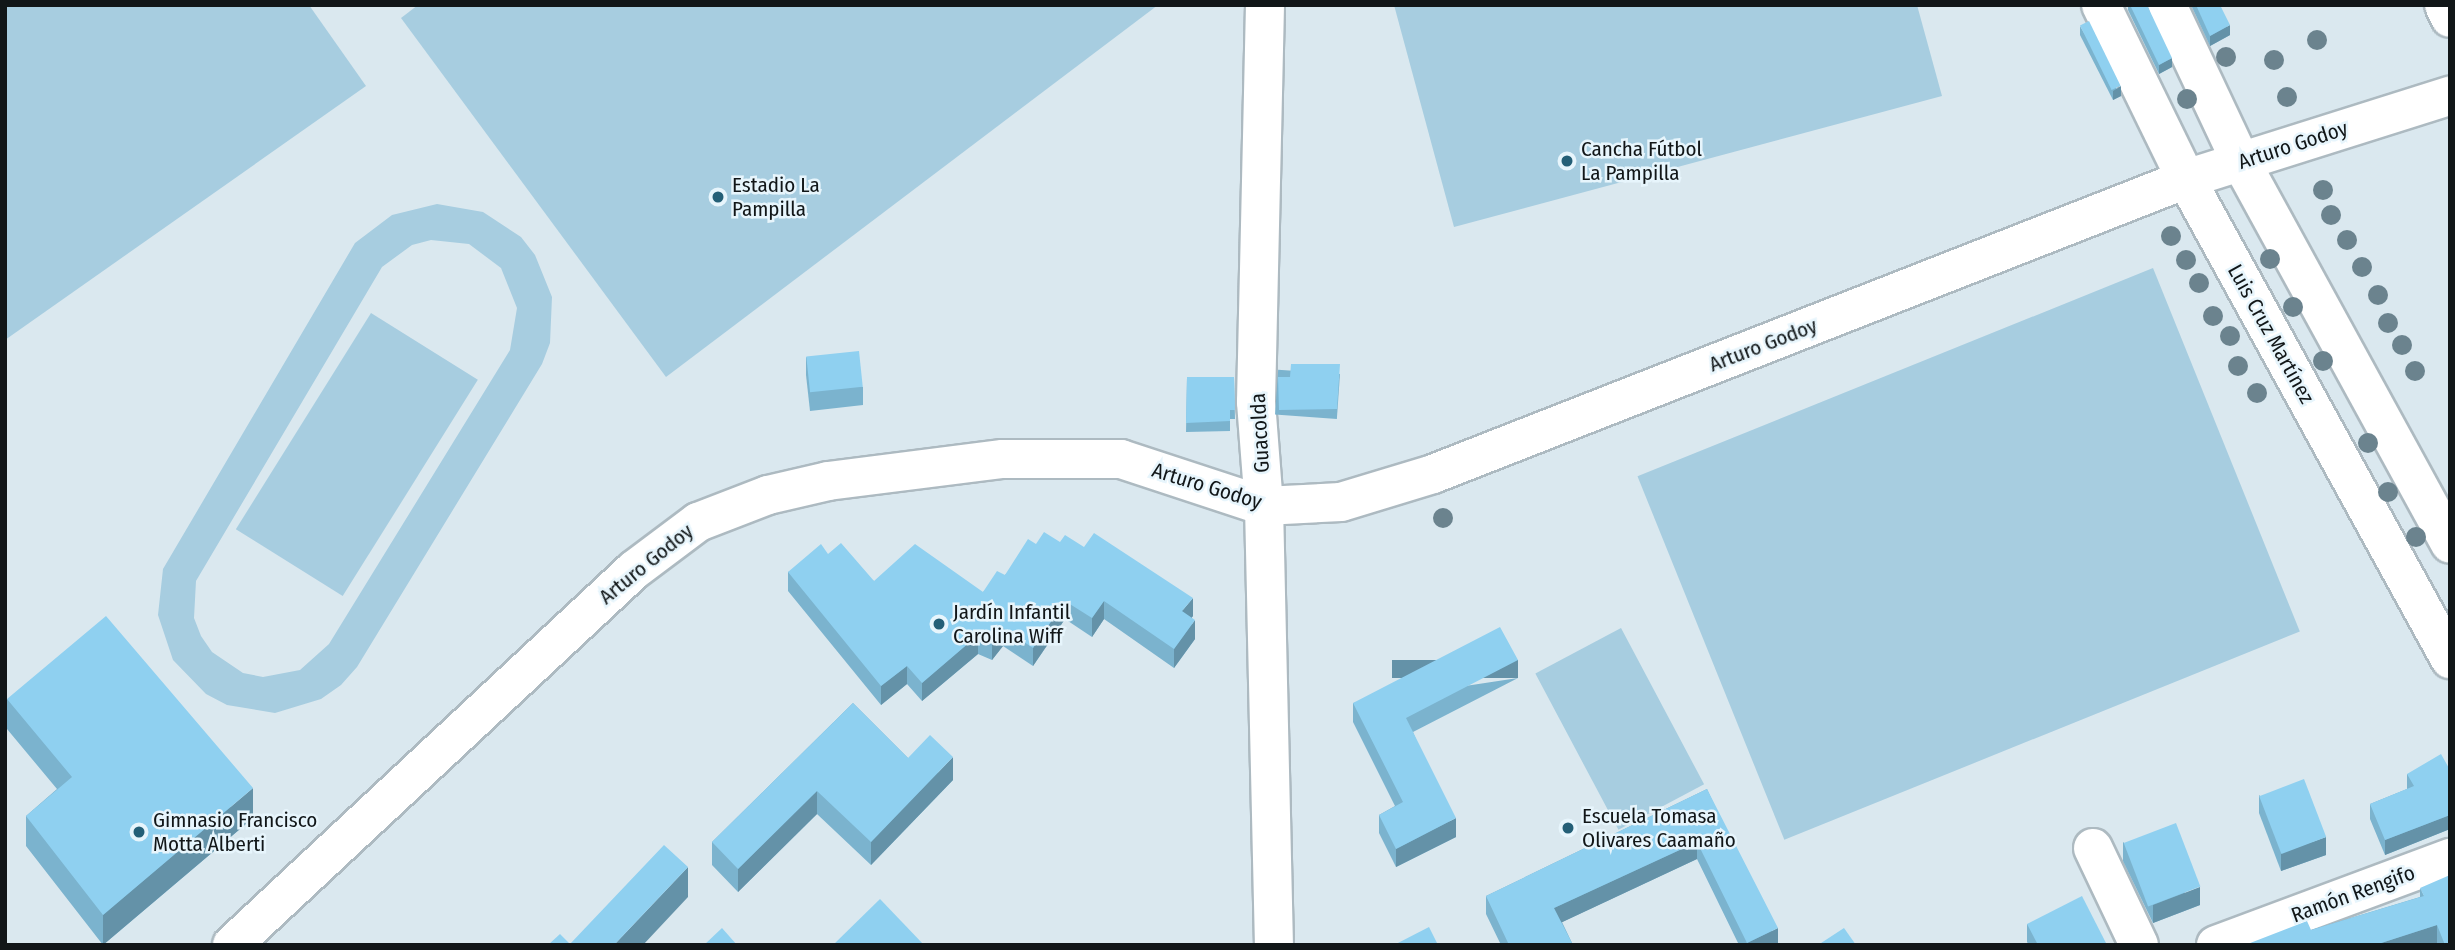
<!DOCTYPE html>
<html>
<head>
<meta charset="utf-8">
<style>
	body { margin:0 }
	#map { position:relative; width:2455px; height:950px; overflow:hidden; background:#dae8ef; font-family:"Fira Sans Condensed",sans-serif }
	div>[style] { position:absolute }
	.green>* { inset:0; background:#a7cde0; transform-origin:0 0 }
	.roads { filter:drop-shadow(2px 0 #adbac1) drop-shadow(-2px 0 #adbac1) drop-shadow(0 2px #adbac1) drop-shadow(0 -2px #adbac1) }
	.minor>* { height:38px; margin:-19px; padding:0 19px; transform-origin:19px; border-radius:19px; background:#fff }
	.trees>* { width:20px; height:20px; margin:-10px; border-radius:50%; background:#6b838e }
	.wall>* { inset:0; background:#7bb3ce; transform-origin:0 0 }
	.shaded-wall>* { inset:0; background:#6492a8; transform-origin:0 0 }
	.building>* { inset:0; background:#8fd0f0; transform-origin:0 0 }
	.dots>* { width:19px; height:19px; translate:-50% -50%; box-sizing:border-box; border:4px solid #e7f5fc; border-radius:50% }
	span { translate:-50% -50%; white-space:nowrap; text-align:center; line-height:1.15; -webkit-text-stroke:5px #e7f5fc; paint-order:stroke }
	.street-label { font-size:21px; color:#111618 }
	.poi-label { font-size:21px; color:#111618 }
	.left { translate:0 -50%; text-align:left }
	.frame { position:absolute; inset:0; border:7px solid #111618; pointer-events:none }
</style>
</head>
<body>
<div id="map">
	<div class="green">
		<i style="clip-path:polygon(5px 5px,309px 5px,366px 86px,5px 340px)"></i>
		<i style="clip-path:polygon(418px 5px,1158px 5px,666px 377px,401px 18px)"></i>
		<i style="clip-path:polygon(1394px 5px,1917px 5px,1942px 96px,1454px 227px)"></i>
		<i style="clip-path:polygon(evenodd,437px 204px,483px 212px,521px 237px,535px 255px,552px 297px,550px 343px,542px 364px,357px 667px,341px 685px,321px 699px,275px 713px,227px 705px,206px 694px,173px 660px,158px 615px,163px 569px,355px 243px,392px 215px,437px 204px,431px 240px,469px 244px,501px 268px,517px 308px,510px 350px,329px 644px,300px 670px,263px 677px,243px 673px,212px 652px,201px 636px,194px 618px,196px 581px,382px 267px,412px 245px,431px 240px)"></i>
		<i style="left:2153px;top:268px;width:392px;height:556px;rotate:68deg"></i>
		<i style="left:371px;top:313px;width:126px;height:255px;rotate:32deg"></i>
		<i style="left:1621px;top:628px;width:177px;height:97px;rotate:62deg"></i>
	</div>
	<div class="roads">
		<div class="minor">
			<i style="left:1265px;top:5px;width:397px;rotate:91.3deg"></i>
			<i style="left:1256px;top:402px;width:104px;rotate:85.6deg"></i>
			<i style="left:1264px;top:506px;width:439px;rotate:88.7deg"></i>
			<i style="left:2101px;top:5px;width:194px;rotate:64deg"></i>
			<i style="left:2186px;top:179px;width:548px;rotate:61.19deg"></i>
			<i style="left:2167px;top:5px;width:174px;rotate:64.8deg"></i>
			<i style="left:2241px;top:162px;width:435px;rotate:61.3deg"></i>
			<i style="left:2444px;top:5px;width:14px;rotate:65deg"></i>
			<i style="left:2093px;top:848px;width:107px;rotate:64.6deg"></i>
			<i style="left:232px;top:945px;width:550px;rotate:-43.01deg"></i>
			<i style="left:634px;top:570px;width:80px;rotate:-36.9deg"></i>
			<i style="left:698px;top:522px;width:75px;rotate:-21.1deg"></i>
			<i style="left:768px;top:495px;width:62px;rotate:-13.1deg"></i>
			<i style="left:828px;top:481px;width:176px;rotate:-7.2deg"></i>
			<i style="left:1003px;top:459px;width:118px"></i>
			<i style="left:1121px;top:459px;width:151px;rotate:18.2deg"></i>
			<i style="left:1264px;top:506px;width:77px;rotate:-3deg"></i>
			<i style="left:1341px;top:502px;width:96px;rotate:-16.9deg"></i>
			<i style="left:1433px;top:474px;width:809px;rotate:-21.39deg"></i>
			<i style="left:2186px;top:179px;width:277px;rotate:-17.5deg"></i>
			<i style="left:2216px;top:945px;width:250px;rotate:-20.4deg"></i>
		</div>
	</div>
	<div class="trees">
		<i style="left:2317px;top:40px"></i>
		<i style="left:2226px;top:57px"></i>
		<i style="left:2274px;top:60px"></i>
		<i style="left:2287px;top:97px"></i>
		<i style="left:2187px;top:99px"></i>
		<i style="left:2323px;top:190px"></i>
		<i style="left:2331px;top:215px"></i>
		<i style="left:2171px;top:236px"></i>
		<i style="left:2347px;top:240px"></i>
		<i style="left:2270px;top:259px"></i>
		<i style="left:2186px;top:260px"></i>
		<i style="left:2362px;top:267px"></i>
		<i style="left:2199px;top:283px"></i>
		<i style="left:2378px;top:295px"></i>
		<i style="left:2293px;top:307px"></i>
		<i style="left:2213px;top:316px"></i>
		<i style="left:2388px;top:323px"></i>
		<i style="left:2230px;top:336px"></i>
		<i style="left:2402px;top:345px"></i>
		<i style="left:2323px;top:361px"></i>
		<i style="left:2238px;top:366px"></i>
		<i style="left:2415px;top:371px"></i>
		<i style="left:2257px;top:393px"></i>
		<i style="left:2368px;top:443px"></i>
		<i style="left:2388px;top:492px"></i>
		<i style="left:1443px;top:518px"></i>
		<i style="left:2416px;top:537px"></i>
	</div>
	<div class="wall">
		<i style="clip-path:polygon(2128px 5px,2147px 5px,2172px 67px,2159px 74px,2128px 10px)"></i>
		<i style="clip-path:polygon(2191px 5px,2220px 5px,2230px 35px,2210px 46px)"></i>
		<i style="clip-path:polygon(2080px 26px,2121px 96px,2113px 100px,2080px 35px)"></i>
		<i style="clip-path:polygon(806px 357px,863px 387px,863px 405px,810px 411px,806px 375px)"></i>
		<i style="left:1340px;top:374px;width:45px;height:62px;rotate:94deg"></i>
		<i style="clip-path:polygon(1187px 377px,1234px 377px,1235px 419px,1230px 419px,1230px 431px,1186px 432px)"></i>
		<i style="clip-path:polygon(1060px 542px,1193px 616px,1191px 618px,1195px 639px,1174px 668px,1104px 619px,1092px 637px,1065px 619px,1033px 666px,1003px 646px,992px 660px,978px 654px,922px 701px,907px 684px,881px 705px,788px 591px,788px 572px,828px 554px,874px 581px,983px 592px,1005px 575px,1036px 544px)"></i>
		<i style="clip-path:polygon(1518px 678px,1413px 732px,1456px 837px,1396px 867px,1379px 833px,1379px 815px,1395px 806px,1353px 722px,1353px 703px)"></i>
		<i style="clip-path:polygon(7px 699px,253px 818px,103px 945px,26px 846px,26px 816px,57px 789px,7px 729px)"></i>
		<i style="clip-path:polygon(853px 703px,908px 758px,953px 780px,871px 865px,817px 814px,738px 892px,712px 865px,712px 842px)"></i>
		<i style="clip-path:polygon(2450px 770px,2450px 829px,2385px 855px,2370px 819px,2370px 804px,2407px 789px,2407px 774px)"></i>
		<i style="clip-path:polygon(1707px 789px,1778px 945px,1739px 945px,1697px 859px,1562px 922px,1573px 945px,1501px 945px,1486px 914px,1486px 896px)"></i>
		<i style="clip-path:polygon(2259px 795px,2326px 855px,2281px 871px,2259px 813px)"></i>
		<i style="clip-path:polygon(2123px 842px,2200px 905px,2153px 923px,2123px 861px)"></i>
		<i style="clip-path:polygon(2420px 888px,2450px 945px,2245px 945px,2311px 930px,2420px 897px)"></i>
		<i style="clip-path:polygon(2027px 924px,2107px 945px,2029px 945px,2027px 942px)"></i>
	</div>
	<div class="shaded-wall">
		<i style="clip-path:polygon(2230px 25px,2230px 35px,2210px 46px,2210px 36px)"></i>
		<i style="clip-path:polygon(2172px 58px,2172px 67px,2159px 74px,2159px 65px)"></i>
		<i style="clip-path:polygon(2121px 86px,2121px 96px,2113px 100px,2113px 91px)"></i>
		<i style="clip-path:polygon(1193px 598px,1193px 616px,1182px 630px,1182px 611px)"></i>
		<i style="clip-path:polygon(1065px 601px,1065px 619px,1033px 666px,1033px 648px)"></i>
		<i style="clip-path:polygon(1104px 601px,1104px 619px,1092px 637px,1092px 618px)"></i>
		<i style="clip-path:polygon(1195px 620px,1195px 639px,1174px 668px,1174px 649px)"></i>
		<i style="clip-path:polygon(1003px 628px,1003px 646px,992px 660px,992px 642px)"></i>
		<i style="clip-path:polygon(978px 635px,978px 654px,922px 701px,922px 683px)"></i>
		<i style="left:1518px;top:660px;width:18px;height:126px;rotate:90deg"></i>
		<i style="clip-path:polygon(907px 666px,907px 684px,881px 705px,881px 686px)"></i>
		<i style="clip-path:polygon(953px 757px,953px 780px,871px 865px,871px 842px)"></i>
		<i style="clip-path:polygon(253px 788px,253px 818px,103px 945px,103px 915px)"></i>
		<i style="clip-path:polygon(817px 791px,817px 814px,738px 892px,738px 869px)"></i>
		<i style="clip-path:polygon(2450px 815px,2450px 829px,2385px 855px,2385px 840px)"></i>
		<i style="clip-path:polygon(1456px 818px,1456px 837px,1396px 867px,1396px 849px)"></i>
		<i style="clip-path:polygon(2326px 837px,2326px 855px,2281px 871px,2281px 853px)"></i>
		<i style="clip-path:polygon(1697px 842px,1697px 859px,1554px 926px,1554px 908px)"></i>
		<i style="clip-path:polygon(688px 867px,688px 897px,643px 945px,614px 945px)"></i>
		<i style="clip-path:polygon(2200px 887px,2200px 905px,2153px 923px,2153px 905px)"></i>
		<i style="clip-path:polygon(2437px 925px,2437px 945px,2375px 945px)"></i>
		<i style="clip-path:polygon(1778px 928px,1778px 945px,1747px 945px,1747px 943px)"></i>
	</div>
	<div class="building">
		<i style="clip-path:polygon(2130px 5px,2147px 5px,2172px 58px,2159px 65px)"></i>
		<i style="clip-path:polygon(2196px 5px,2220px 5px,2230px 25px,2210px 36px)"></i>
		<i style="left:2089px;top:21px;width:72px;height:10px;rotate:64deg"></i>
		<i style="left:859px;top:351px;width:36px;height:53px;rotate:84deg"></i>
		<i style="clip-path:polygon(1291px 364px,1340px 364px,1337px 409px,1279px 410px,1278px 377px,1290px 377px)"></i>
		<i style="clip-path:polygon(1187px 377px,1234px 377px,1235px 410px,1230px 410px,1230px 421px,1186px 423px)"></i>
		<i style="clip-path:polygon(1044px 532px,1060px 542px,1065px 535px,1084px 547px,1094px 533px,1193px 598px,1182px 611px,1195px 620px,1174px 649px,1104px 601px,1092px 618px,1065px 601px,1033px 648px,1003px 628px,992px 642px,978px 635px,922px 683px,907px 666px,881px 686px,788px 572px,821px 544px,828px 554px,841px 543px,874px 581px,915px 544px,983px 592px,997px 571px,1005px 575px,1028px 539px,1036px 544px)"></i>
		<i style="clip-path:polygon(106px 616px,253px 788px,103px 915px,26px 816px,72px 777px,7px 699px)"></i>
		<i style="clip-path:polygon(1500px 627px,1518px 660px,1406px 718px,1456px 818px,1396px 849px,1379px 815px,1403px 802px,1353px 703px)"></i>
		<i style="clip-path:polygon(853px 703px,908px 758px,930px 735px,953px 757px,871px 842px,817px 791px,738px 869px,712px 842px)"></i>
		<i style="clip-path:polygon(2441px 754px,2450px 770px,2450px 815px,2385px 840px,2370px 804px,2414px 786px,2407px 774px)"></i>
		<i style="left:2304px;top:779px;width:62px;height:48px;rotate:69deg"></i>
		<i style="clip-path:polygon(1707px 789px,1778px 928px,1747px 943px,1697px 842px,1554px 908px,1573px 945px,1509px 945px,1486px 896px)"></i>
		<i style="left:2176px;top:823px;width:68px;height:56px;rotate:69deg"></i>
		<i style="clip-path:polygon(664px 845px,688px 867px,614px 945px,548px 945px,560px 934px,570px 944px)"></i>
		<i style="clip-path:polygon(2450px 875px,2450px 945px,2445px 945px,2437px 925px,2375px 945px,2245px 945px,2307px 921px,2311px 930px,2424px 896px,2420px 888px)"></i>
		<i style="clip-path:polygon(2082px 896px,2107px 945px,2038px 945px,2027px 924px)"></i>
		<i style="clip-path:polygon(880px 899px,924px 945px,833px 945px)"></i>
		<i style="clip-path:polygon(1429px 927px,1438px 945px,1394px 945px)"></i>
		<i style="clip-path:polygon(722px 928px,737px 945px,704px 945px)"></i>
		<i style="clip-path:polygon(1844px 928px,1856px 945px,1818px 945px)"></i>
	</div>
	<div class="dots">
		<i style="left:1567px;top:161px;background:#245f77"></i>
		<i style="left:718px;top:197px;background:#245f77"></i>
		<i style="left:939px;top:624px;background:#245f77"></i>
		<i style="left:1568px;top:828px;background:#245f77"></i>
		<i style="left:139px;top:832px;background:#245f77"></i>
	</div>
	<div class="street-label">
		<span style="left:2293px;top:145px;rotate:-18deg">Arturo Godoy</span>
		<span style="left:2271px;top:334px;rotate:61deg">Luis Cruz Martínez</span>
		<span style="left:1763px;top:345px;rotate:-21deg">Arturo Godoy</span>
		<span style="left:1260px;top:433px;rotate:-93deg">Guacolda</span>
		<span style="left:1207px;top:486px;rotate:17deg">Arturo Godoy</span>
		<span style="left:646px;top:564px;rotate:-39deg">Arturo Godoy</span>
		<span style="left:2353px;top:894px;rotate:-20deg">Ramón Rengifo</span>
	</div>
	<div class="poi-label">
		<span class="left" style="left:1581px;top:161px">Cancha Fútbol<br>La Pampilla</span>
		<span class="left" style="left:732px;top:197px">Estadio La<br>Pampilla</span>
		<span class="left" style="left:953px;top:624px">Jardín Infantil<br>Carolina Wiff</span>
		<span class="left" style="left:1582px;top:828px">Escuela Tomasa<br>Olivares Caamaño</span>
		<span class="left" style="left:153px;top:832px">Gimnasio Francisco<br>Motta Alberti</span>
	</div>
	<div class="frame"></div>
</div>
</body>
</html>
